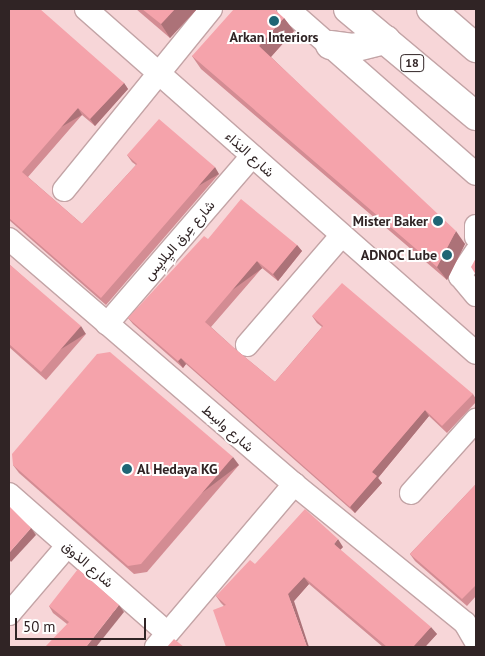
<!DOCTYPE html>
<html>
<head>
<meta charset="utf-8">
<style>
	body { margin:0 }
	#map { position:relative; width:485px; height:656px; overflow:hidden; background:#f7d6d8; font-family:"PT Sans",Vazirmatn,sans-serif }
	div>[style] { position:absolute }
	.roads { filter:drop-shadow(1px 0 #c3a4a6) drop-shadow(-1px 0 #c3a4a6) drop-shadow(0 1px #c3a4a6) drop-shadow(0 -1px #c3a4a6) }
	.minor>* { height:22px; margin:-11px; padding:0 11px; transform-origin:11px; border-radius:11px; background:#fff }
	.major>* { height:28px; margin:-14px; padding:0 14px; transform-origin:14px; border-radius:14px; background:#fff }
	.wall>* { inset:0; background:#d38c93 }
	.shaded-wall>* { inset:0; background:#ac7278; transform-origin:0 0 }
	.building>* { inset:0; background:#f5a3ab }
	.dots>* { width:14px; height:14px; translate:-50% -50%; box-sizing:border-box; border:2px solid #fff; border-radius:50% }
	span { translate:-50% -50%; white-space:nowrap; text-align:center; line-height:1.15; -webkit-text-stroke:4px #fff; paint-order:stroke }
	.shield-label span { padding:1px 4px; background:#fff; border:1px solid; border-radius:4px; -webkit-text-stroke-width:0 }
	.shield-label { font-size:12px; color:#302425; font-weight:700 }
	.poi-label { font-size:14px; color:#302425; font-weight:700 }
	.right { translate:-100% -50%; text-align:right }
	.left { translate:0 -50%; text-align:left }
	.street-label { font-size:14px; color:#302425 }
	.frame { position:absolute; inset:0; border:10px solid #302425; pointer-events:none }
	.scale { position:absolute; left:15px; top:618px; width:131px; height:22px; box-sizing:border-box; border:2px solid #302425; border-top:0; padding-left:6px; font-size:15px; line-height:18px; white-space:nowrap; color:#302425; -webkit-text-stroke:4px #fff; paint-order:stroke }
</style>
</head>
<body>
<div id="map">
	<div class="roads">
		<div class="minor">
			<i style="left:86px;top:9px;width:520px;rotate:41.41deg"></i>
			<i style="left:288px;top:9px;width:250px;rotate:41.3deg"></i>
			<i style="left:64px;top:190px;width:233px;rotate:-50.9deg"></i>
			<i style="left:476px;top:226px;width:11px;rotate:90deg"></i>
			<i style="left:9px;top:239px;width:376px;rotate:40.7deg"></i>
			<i style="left:294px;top:484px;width:220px;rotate:39.1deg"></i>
			<i style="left:465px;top:623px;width:22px;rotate:60deg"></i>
			<i style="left:476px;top:252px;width:29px;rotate:124deg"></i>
			<i style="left:460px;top:276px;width:25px;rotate:50deg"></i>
			<i style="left:107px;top:324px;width:222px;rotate:-49.2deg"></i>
			<i style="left:247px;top:345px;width:145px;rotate:-49.2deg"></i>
			<i style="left:411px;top:493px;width:98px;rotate:-48.3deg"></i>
			<i style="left:9px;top:494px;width:210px;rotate:41.3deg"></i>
			<i style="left:9px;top:614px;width:89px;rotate:-49.5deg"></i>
			<i style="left:156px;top:647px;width:214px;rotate:-49.7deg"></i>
		</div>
		<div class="major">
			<i style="left:348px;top:9px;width:167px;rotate:39.9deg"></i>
			<i style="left:431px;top:9px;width:60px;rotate:40.9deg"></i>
			<i style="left:330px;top:45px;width:23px;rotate:7deg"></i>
			<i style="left:353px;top:48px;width:34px;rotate:-14deg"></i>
		</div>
	</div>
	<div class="wall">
		<i style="clip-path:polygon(9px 9px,124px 83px,128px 89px,95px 126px,82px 115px,28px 177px,82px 224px,136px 165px,132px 162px,127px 155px,219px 174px,106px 305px,9px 220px)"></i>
		<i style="clip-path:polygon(136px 9px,197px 9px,170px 38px)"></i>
		<i style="clip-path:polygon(284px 18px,294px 31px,271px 57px,465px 244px,447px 280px,201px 69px,192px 56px)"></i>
		<i style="clip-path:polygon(208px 239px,297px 245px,302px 251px,278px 281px,262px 268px,211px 327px,234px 348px,275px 382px,322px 327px,317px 323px,312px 316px,473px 394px,476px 399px,476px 402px,447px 433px,429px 416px,378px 478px,382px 483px,355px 513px,186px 364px,183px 368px,133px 324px,128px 318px)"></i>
		<i style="clip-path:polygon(9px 264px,86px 334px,46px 380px,9px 347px)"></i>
		<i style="clip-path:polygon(13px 465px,239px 465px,147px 572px,134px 574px,19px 473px)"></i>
		<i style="clip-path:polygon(476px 484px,476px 596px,467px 606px,415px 561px,410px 554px)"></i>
		<i style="clip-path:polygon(343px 547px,340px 550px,437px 634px,425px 647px,383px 647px,309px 584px,294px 601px,224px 606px,221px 603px,216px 596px,255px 564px)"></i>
		<i style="clip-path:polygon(49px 606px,124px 612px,67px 624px,53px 613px)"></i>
	</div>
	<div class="shaded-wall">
		<i style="clip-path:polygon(175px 9px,197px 9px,170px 38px,161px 24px)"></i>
		<i style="clip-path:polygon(284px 18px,294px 31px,269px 59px,259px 46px)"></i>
		<i style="clip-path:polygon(124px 83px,128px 89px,95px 126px,90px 119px)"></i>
		<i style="left:78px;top:108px;width:8px;height:85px;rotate:60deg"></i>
		<i style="left:215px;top:167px;width:8px;height:174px;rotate:60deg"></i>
		<i style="clip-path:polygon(456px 231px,465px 244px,447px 280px,437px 267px)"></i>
		<i style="clip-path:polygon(297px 245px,302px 251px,278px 281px,273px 274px)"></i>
		<i style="left:257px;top:261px;width:9px;height:80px;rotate:54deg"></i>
		<i style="left:81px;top:326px;width:9px;height:61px;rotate:58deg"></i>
		<i style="clip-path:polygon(181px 358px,186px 364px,183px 368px,178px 361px)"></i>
		<i style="clip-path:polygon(425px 410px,429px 416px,378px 478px,382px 483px,355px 513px,350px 507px,372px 472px)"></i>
		<i style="left:233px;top:457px;width:10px;height:141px;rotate:53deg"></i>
		<i style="clip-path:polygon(31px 528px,36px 535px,11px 562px,9px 559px,9px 553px)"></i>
		<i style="clip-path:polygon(338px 539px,343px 547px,339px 551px,334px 544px)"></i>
		<i style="clip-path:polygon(304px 577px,309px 584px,294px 601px,309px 647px,307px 647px,288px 594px)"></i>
		<i style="clip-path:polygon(119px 605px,124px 612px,96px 647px,86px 647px)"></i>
		<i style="clip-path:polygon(431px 627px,437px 634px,425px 647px,413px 647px)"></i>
	</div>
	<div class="building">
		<i style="clip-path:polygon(9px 9px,40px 9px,124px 83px,90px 119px,78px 108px,22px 172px,82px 224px,137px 164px,127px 155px,159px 119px,215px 167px,101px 298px,9px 218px)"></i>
		<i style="clip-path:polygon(142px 9px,175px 9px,161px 24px)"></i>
		<i style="clip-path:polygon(234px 9px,274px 9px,284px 18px,259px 46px,456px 231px,437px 267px,192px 56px)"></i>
		<i style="clip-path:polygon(241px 199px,297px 245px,273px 274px,257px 261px,205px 322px,234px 348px,275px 382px,323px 326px,312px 316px,342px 283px,473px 394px,442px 426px,425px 410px,372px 472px,377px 476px,350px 507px,181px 358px,178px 361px,128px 318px,204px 236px,208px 239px)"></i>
		<i style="clip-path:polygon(476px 258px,476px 275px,471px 267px)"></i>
		<i style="clip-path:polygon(9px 264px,81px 326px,41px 372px,9px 344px)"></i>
		<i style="clip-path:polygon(110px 352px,233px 457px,141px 564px,128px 566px,13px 465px,12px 454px,97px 354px)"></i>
		<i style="clip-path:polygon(476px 484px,476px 585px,462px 599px,410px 554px)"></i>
		<i style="clip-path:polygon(9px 506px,31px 528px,9px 553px)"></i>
		<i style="clip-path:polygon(305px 509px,338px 539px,334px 544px,431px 627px,413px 647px,387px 647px,304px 577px,288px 594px,307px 647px,226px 647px,213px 610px,226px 605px,216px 596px,250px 560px,255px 564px)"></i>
		<i style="clip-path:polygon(78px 569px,119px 605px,86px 647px,87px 647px,45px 647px,69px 622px,49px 606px)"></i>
		<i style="clip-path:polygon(174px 639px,184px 647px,167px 647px)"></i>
	</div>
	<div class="dots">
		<i style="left:274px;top:21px;background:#1f6575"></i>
		<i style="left:438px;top:221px;background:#1f6575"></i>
		<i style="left:447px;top:255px;background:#1f6575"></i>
		<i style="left:127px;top:469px;background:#1f6575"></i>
	</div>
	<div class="shield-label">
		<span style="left:412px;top:63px">18</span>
	</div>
	<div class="poi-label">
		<span style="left:274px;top:37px">Arkan Interiors</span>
		<span class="right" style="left:428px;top:221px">Mister Baker</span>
		<span class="right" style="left:437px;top:255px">ADNOC Lube</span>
		<span class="left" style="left:137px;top:469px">Al Hedaya KG</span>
	</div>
	<div class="street-label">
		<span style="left:250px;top:154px;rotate:42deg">شارع النِدَاء</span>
		<span style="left:179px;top:240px;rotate:-49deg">شارع عِرق اليِلايِس</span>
		<span style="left:228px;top:428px;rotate:41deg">شارع واسِط</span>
		<span style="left:88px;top:564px;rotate:41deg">شارع الذوق</span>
	</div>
	<div class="frame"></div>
	<div class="scale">50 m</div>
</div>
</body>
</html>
